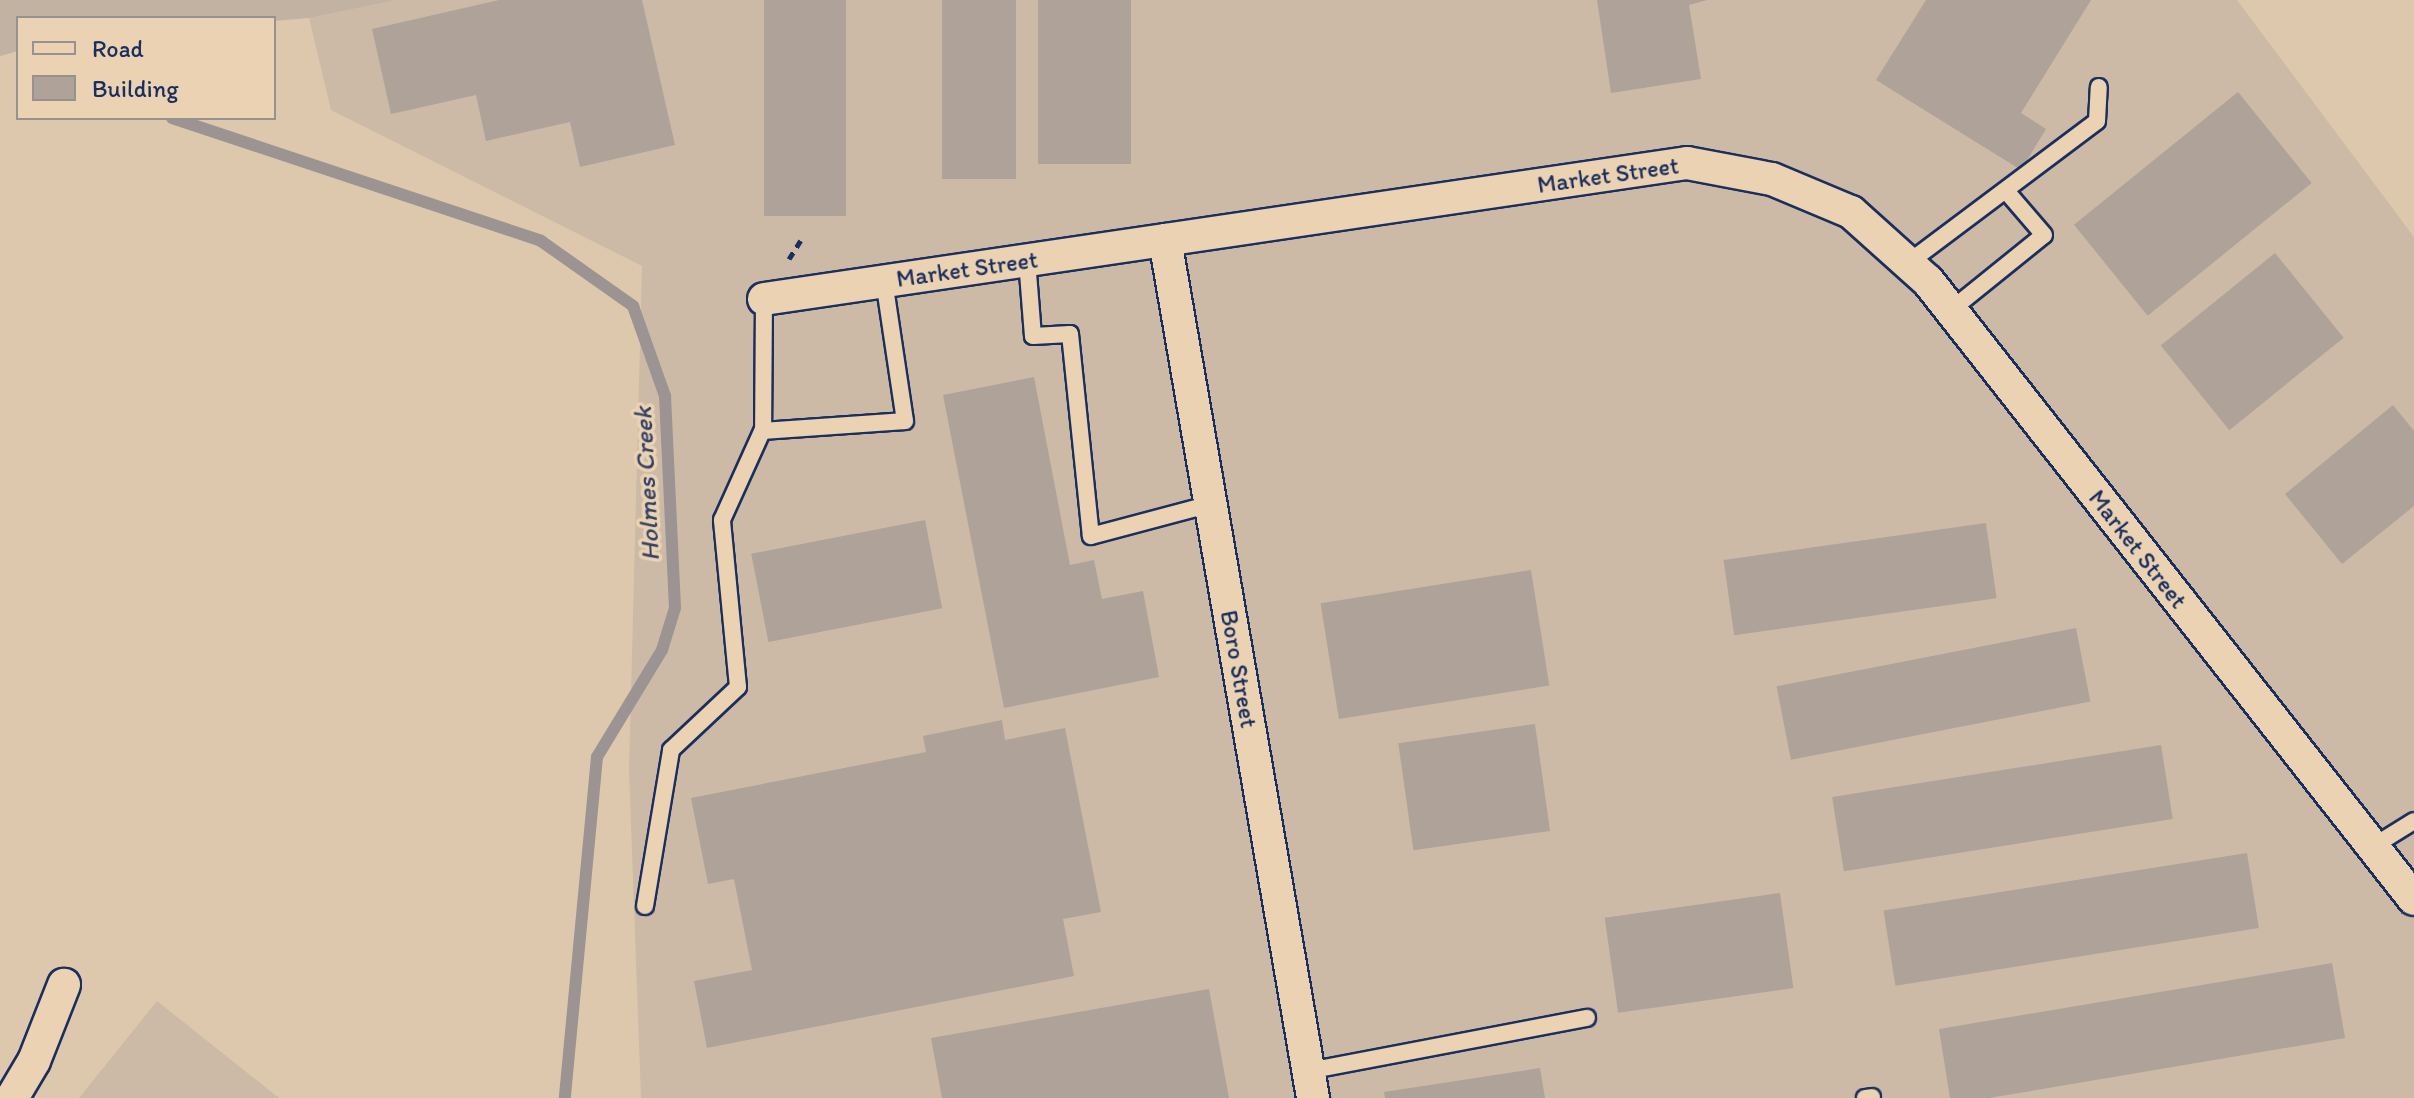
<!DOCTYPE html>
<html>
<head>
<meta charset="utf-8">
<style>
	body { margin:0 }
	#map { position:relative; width:2414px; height:1098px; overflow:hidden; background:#dec8ad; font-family:Itim,sans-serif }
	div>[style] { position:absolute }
	.built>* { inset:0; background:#ccbaa6 }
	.green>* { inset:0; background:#c1b2a2 }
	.stream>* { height:12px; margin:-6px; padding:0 6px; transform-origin:6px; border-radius:6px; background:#9b9492 }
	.building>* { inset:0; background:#aea299; transform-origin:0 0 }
	.path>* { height:5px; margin-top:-2.5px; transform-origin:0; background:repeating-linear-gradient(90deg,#1b2f5e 0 8px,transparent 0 14px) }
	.roads { filter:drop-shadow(2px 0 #1b2f5e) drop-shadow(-2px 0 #1b2f5e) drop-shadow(0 2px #1b2f5e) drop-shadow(0 -2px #1b2f5e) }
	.lane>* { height:16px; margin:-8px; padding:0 8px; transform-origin:8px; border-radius:8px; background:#ead2b2 }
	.street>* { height:32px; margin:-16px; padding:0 16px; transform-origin:16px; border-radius:16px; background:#ead2b2 }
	span { translate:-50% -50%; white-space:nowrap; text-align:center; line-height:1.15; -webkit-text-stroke:7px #ead2b2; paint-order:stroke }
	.street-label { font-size:24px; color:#1b2f5e }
	.water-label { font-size:26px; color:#354368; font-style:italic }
	.legend { position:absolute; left:16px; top:16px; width:260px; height:104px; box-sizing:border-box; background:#ead2b2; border:2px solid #979190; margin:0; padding:10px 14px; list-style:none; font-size:24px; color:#1b2f5e }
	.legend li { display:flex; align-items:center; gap:16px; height:40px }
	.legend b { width:40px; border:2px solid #979190 }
</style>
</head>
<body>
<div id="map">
	<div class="built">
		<i style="clip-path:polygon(397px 0,2237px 0,2414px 237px,2414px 1098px,641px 1098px,629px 770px,642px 266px,331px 110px,309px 18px)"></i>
		<i style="clip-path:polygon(157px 1001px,279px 1098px,79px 1098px)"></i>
	</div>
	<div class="green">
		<i style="clip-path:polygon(0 0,397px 0,309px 18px,274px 21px,18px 18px,18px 51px,0 56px)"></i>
	</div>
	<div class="stream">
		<i style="left:172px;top:118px;width:389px;rotate:18.4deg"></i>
		<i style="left:541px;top:241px;width:113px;rotate:35.2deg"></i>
		<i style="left:633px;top:306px;width:96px;rotate:70.4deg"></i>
		<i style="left:665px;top:396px;width:212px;rotate:87.3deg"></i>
		<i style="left:675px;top:608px;width:44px;rotate:107.2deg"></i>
		<i style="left:662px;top:650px;width:125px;rotate:121.3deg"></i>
		<i style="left:597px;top:757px;width:342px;rotate:95.4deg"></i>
	</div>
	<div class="building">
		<i style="clip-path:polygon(499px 0,642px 0,675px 145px,580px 167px,570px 122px,486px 141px,476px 95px,391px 114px,372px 29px)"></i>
		<i style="left:764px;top:0;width:82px;height:216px"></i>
		<i style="left:942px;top:0;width:74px;height:179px"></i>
		<i style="left:1038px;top:0;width:93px;height:164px"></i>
		<i style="clip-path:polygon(1597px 0,1707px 0,1689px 5px,1701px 79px,1611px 93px)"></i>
		<i style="clip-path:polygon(1926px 0,2091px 0,2021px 113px,2046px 129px,2021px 170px,1876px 80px)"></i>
		<i style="left:2238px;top:92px;width:117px;height:211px;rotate:51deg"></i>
		<i style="left:2275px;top:253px;width:109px;height:147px;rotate:51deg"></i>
		<i style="clip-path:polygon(1034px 377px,1070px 565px,1094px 560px,1102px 599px,1143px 591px,1159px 677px,1004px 708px,943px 395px)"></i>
		<i style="clip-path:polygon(2393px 405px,2414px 431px,2414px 506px,2342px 564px,2285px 494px)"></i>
		<i style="left:925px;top:520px;width:90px;height:177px;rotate:79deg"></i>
		<i style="left:1986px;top:523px;width:76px;height:265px;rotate:82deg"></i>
		<i style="left:1531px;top:570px;width:117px;height:213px;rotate:81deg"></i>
		<i style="left:2076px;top:628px;width:75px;height:305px;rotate:79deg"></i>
		<i style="clip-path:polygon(1002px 720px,1005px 740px,1065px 728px,1101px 912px,1063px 919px,1074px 976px,707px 1048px,694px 981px,752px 970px,734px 879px,708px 884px,691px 798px,926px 752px,923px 736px)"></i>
		<i style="left:1535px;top:724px;width:108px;height:138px;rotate:82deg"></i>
		<i style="left:2161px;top:745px;width:75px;height:333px;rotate:81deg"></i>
		<i style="left:2247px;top:853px;width:76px;height:368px;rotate:81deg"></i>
		<i style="left:1780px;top:893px;width:96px;height:177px;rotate:82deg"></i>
		<i style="clip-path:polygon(2332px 963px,2345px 1038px,1989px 1098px,1950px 1098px,1939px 1029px)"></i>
		<i style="clip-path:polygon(1209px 989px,1229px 1098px,942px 1098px,931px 1038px)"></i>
		<i style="clip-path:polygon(1540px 1068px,1545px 1098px,1385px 1098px,1384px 1092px)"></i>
	</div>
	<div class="path">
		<i style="left:789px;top:259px;width:22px;rotate:-58deg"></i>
	</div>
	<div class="roads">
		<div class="lane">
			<i style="left:1027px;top:260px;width:76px;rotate:85.5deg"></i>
			<i style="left:1033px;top:336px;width:37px;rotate:-3deg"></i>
			<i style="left:1070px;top:334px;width:203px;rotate:84.1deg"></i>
			<i style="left:1091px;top:536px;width:124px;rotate:-14.9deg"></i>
			<i style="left:1908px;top:263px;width:236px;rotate:-36.9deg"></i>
			<i style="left:2097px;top:121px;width:34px;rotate:-87deg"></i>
			<i style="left:764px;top:299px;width:132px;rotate:90.4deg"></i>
			<i style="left:763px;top:431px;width:142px;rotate:-4deg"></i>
			<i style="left:905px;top:421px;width:142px;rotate:-98.5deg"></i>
			<i style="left:1951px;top:310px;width:119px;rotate:-38.9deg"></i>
			<i style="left:2044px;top:235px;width:57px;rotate:-130.7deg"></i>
			<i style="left:2372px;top:847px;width:49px;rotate:-31.8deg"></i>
			<i style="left:645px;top:906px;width:158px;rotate:-80.5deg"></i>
			<i style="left:671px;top:750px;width:92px;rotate:-43.2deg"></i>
			<i style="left:738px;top:687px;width:168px;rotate:-95.5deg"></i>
			<i style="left:722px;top:520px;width:100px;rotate:-65.7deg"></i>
			<i style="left:1308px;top:1071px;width:284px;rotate:-10.8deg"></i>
			<i style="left:1865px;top:1098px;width:7px;rotate:-8deg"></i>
		</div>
		<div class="street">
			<i style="left:1165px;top:240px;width:871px;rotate:80.21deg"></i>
			<i style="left:764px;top:299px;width:933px;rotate:-8.38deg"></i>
			<i style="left:1687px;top:163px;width:86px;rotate:10.7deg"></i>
			<i style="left:1772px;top:179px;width:86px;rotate:22.7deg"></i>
			<i style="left:1851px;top:212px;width:103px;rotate:41.9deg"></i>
			<i style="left:1928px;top:281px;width:786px;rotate:51.82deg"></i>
			<i style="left:12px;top:1098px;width:43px;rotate:-59.3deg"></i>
			<i style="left:34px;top:1061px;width:82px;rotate:-68.5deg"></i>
		</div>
	</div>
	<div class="street-label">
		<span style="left:1608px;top:175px;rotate:-8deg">Market Street</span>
		<span style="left:967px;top:269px;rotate:-8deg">Market Street</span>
		<span style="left:2138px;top:549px;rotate:52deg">Market Street</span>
		<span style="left:1239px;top:669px;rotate:80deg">Boro Street</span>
	</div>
	<div class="water-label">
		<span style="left:647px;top:484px;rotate:-93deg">Holmes Creek</span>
	</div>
	<ul class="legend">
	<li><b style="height:10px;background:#ead2b2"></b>Road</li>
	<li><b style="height:22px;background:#aea299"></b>Building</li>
	</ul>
</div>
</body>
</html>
